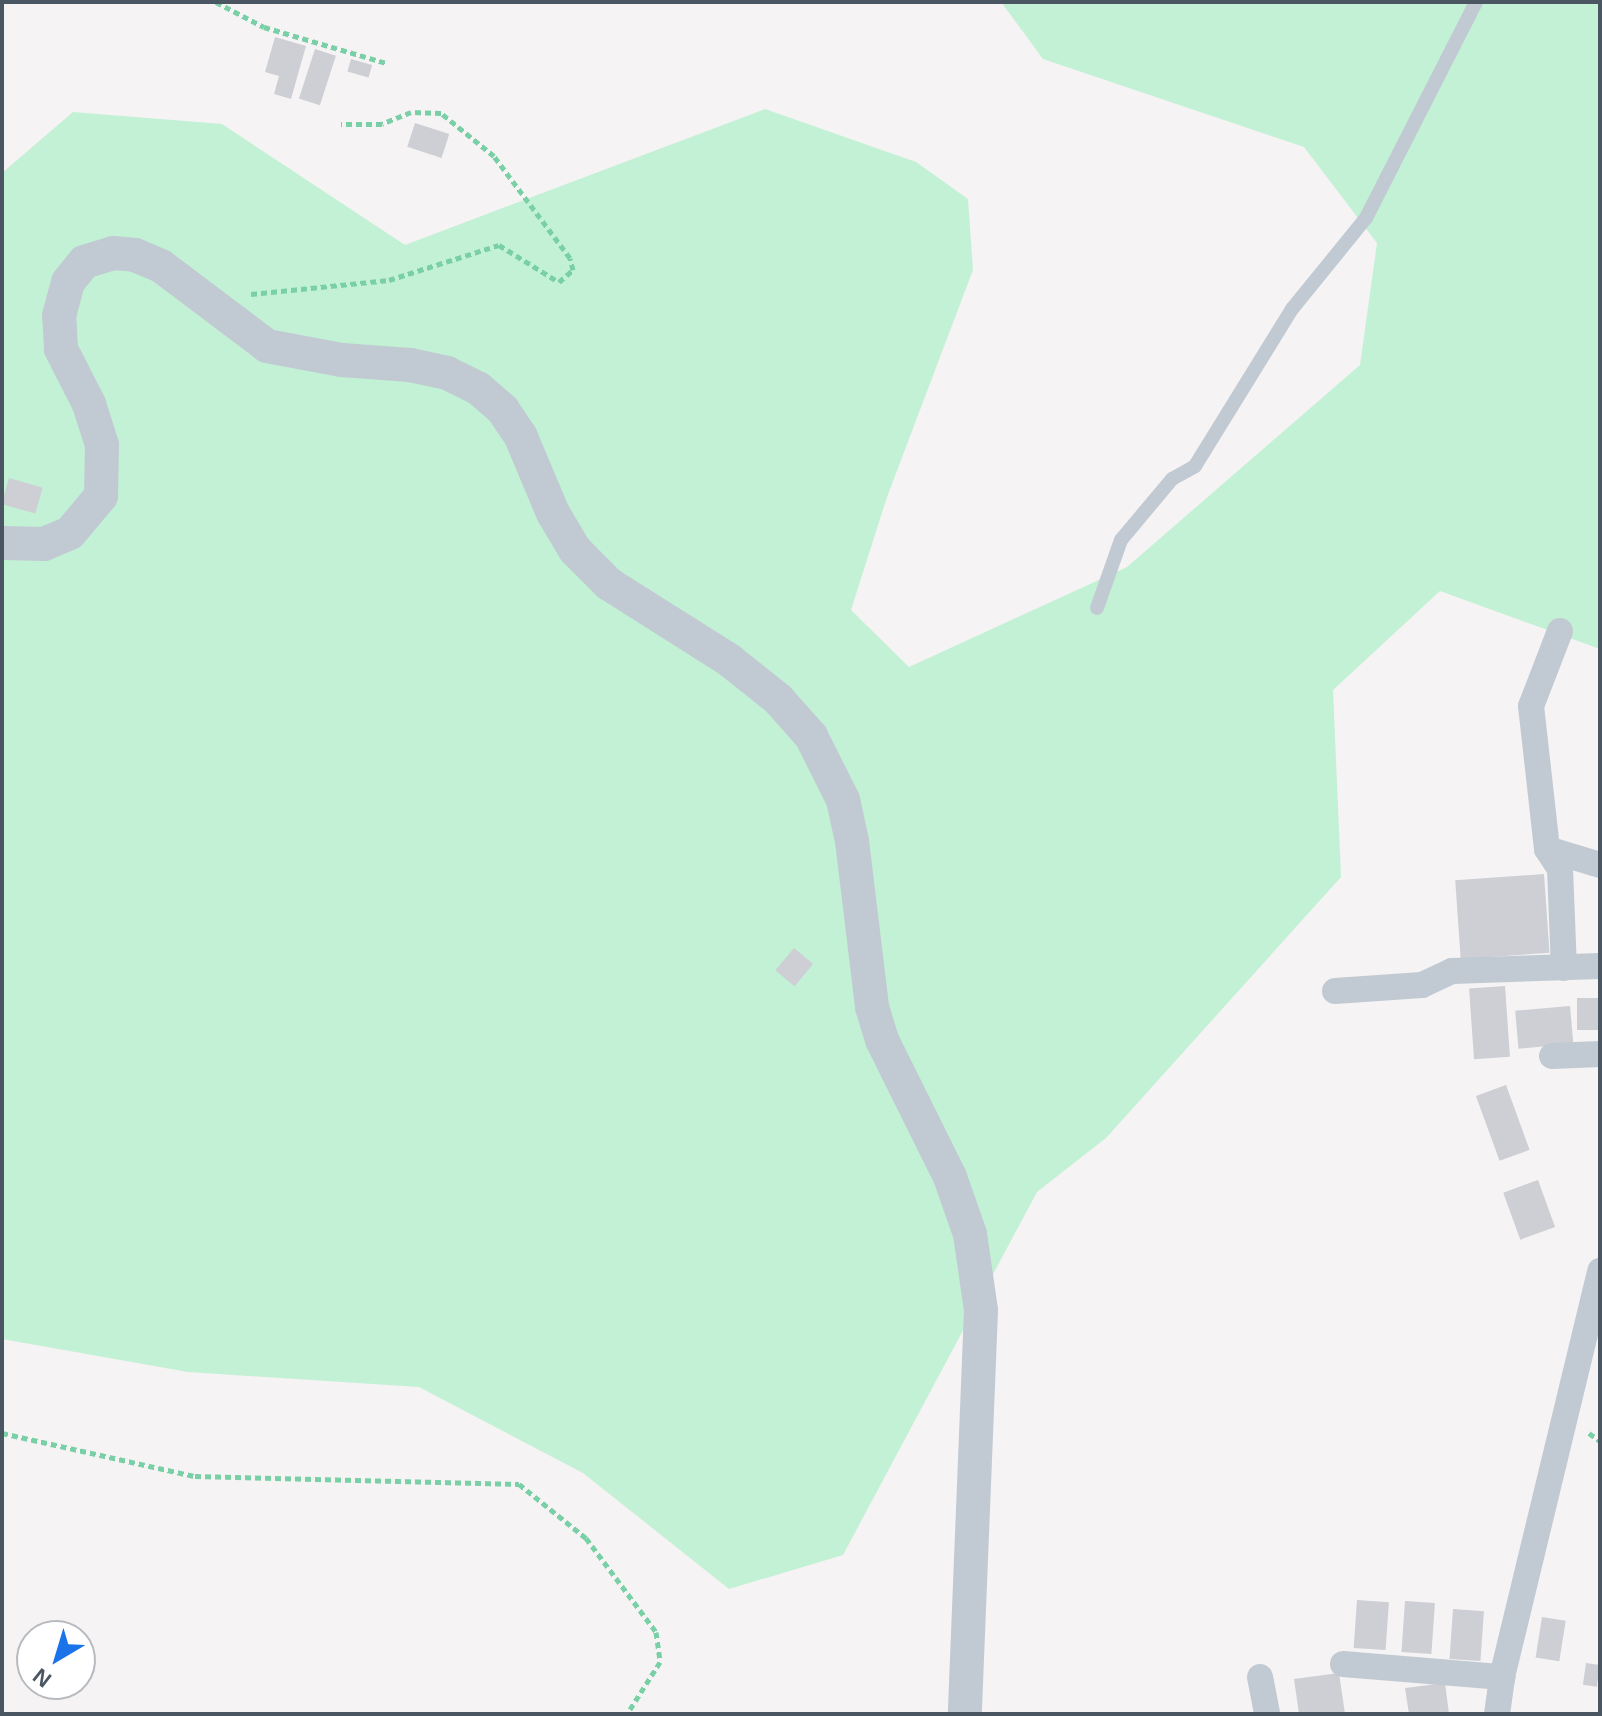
<!DOCTYPE html>
<html>
<head>
<meta charset="utf-8">
<style>
	body { margin:0 }
	#map { position:relative; width:1602px; height:1716px; overflow:hidden; background:#f5f3f3; font-family:Arial,sans-serif }
	div>[style] { position:absolute }
	.green>* { inset:0; background:#c3f1d5 }
	.building>* { inset:0; background:#cdcfd5; transform-origin:0 0 }
	.path>* { height:5px; margin-top:-2.5px; transform-origin:0; background:repeating-linear-gradient(90deg,#7ad0a6 0 6px,transparent 0 10px) }
	.service>* { height:14px; margin:-7px; padding:0 7px; transform-origin:7px; border-radius:7px; background:#c1cad2 }
	.minor>* { height:26px; margin:-13px; padding:0 13px; transform-origin:13px; border-radius:13px; background:#c1cad2 }
	.tertiary>* { height:34px; margin:-17px; padding:0 17px; transform-origin:17px; border-radius:17px; background:#c1cad2 }
	span { translate:-50% -50%; white-space:nowrap; text-align:center; line-height:1.15; -webkit-text-stroke:6px #fff; paint-order:stroke }
	.frame { position:absolute; inset:0; border:4px solid #4a5661; pointer-events:none }
	.north { position:absolute; left:16px; top:1620px; width:80px; height:80px; box-sizing:border-box; background:#fff; border:2px solid #b7bbc0; border-radius:50%; rotate:218deg; font-size:22px; font-weight:700; line-height:32px; text-align:center; color:#4a5661 }
	.north::after { content:''; display:block; margin:auto; width:28px; height:36px; background:#1a73e8; clip-path:polygon(50% 0,100% 100%,50% 72%,0 100%) }
</style>
</head>
<body>
<div id="map">
	<div class="green">
		<i style="clip-path:polygon(1001px 2px,1600px 2px,1600px 649px,1440px 591px,1333px 690px,1341px 877px,1106px 1138px,1037px 1192px,843px 1555px,729px 1589px,583px 1473px,419px 1387px,188px 1372px,2px 1339px,2px 173px,73px 112px,222px 124px,405px 245px,765px 109px,916px 162px,968px 199px,973px 270px,887px 497px,851px 610px,909px 667px,1127px 567px,1360px 365px,1377px 243px,1304px 147px,1043px 59px)"></i>
	</div>
	<div class="building">
		<i style="clip-path:polygon(275px 37px,306px 46px,291px 99px,274px 94px,279px 76px,265px 72px)"></i>
		<i style="left:315px;top:49px;width:22px;height:52px;rotate:18deg"></i>
		<i style="left:351px;top:59px;width:22px;height:13px;rotate:16deg"></i>
		<i style="left:415px;top:123px;width:36px;height:25px;rotate:18deg"></i>
		<i style="left:9px;top:478px;width:35px;height:27px;rotate:16deg"></i>
		<i style="left:1544px;top:874px;width:79px;height:89px;rotate:86deg"></i>
		<i style="left:794px;top:948px;width:25px;height:29px;rotate:40deg"></i>
		<i style="left:1505px;top:986px;width:71px;height:36px;rotate:86deg"></i>
		<i style="left:1600px;top:998px;width:32px;height:23px;rotate:90deg"></i>
		<i style="left:1570px;top:1006px;width:38px;height:55px;rotate:85deg"></i>
		<i style="left:1506px;top:1085px;width:69px;height:32px;rotate:70deg"></i>
		<i style="left:1538px;top:1180px;width:50px;height:37px;rotate:70deg"></i>
		<i style="left:1357px;top:1600px;width:32px;height:48px;rotate:4deg"></i>
		<i style="left:1405px;top:1601px;width:30px;height:51px;rotate:4deg"></i>
		<i style="left:1453px;top:1609px;width:31px;height:50px;rotate:4deg"></i>
		<i style="left:1542px;top:1617px;width:24px;height:41px;rotate:9deg"></i>
		<i style="left:1586px;top:1663px;width:14px;height:22px;rotate:8deg"></i>
		<i style="clip-path:polygon(1339px 1673px,1345px 1714px,1299px 1714px,1294px 1679px)"></i>
		<i style="clip-path:polygon(1445px 1683px,1449px 1714px,1409px 1714px,1405px 1688px)"></i>
	</div>
	<div class="path">
		<i style="left:216px;top:2px;width:54px;rotate:27.5deg"></i>
		<i style="left:264px;top:27px;width:127px;rotate:16.4deg"></i>
		<i style="left:251px;top:294px;width:139px;rotate:-5.8deg"></i>
		<i style="left:389px;top:280px;width:115px;rotate:-17.7deg"></i>
		<i style="left:499px;top:245px;width:70px;rotate:31.7deg"></i>
		<i style="left:559px;top:282px;width:18px;rotate:-41deg"></i>
		<i style="left:573px;top:270px;width:12px;rotate:-104deg"></i>
		<i style="left:570px;top:258px;width:127px;rotate:-126.7deg"></i>
		<i style="left:494px;top:156px;width:68px;rotate:-140.9deg"></i>
		<i style="left:441px;top:113px;width:30px;rotate:-178deg"></i>
		<i style="left:411px;top:112px;width:31px;rotate:158deg"></i>
		<i style="left:382px;top:124px;width:41px;rotate:180deg"></i>
		<i style="left:2px;top:1433px;width:198px;rotate:12.6deg"></i>
		<i style="left:195px;top:1476px;width:324px;rotate:1.4deg"></i>
		<i style="left:519px;top:1484px;width:86px;rotate:38.9deg"></i>
		<i style="left:586px;top:1538px;width:117px;rotate:53.3deg"></i>
		<i style="left:656px;top:1632px;width:30px;rotate:82deg"></i>
		<i style="left:660px;top:1662px;width:62px;rotate:122.4deg"></i>
		<i style="left:1589px;top:1433px;width:14px;rotate:36deg"></i>
	</div>
	<div class="service">
		<i style="left:1097px;top:608px;width:72px;rotate:-70.6deg"></i>
		<i style="left:1121px;top:540px;width:80px;rotate:-50.1deg"></i>
		<i style="left:1172px;top:479px;width:26px;rotate:-29deg"></i>
		<i style="left:1195px;top:466px;width:185px;rotate:-58.3deg"></i>
		<i style="left:1292px;top:309px;width:117px;rotate:-50.9deg"></i>
		<i style="left:1366px;top:218px;width:242px;rotate:-63deg"></i>
	</div>
	<div class="minor">
		<i style="left:1560px;top:631px;width:80px;rotate:111.1deg"></i>
		<i style="left:1531px;top:706px;width:144px;rotate:83.6deg"></i>
		<i style="left:1547px;top:849px;width:24px;rotate:57deg"></i>
		<i style="left:1560px;top:869px;width:99px;rotate:87.7deg"></i>
		<i style="left:1547px;top:849px;width:55px;rotate:16.8deg"></i>
		<i style="left:1335px;top:991px;width:87px;rotate:-3.9deg"></i>
		<i style="left:1422px;top:985px;width:33px;rotate:-25deg"></i>
		<i style="left:1452px;top:971px;width:148px;rotate:-1.9deg"></i>
		<i style="left:1552px;top:1056px;width:48px;rotate:-2.4deg"></i>
		<i style="left:1343px;top:1664px;width:160px;rotate:4.7deg"></i>
		<i style="left:1260px;top:1677px;width:38px;rotate:79deg"></i>
		<i style="left:1497px;top:1714px;width:37px;rotate:-82deg"></i>
		<i style="left:1502px;top:1677px;width:418px;rotate:-76.4deg"></i>
	</div>
	<div class="tertiary">
		<i style="left:2px;top:543px;width:42px;rotate:1.4deg"></i>
		<i style="left:44px;top:544px;width:28px;rotate:-23deg"></i>
		<i style="left:70px;top:533px;width:48px;rotate:-50deg"></i>
		<i style="left:101px;top:496px;width:51px;rotate:-88.9deg"></i>
		<i style="left:102px;top:445px;width:43px;rotate:-107.6deg"></i>
		<i style="left:89px;top:404px;width:62px;rotate:-117deg"></i>
		<i style="left:61px;top:349px;width:33px;rotate:-93deg"></i>
		<i style="left:59px;top:316px;width:35px;rotate:-75deg"></i>
		<i style="left:68px;top:282px;width:26px;rotate:-51deg"></i>
		<i style="left:84px;top:262px;width:30px;rotate:-17deg"></i>
		<i style="left:113px;top:253px;width:22px;rotate:5deg"></i>
		<i style="left:135px;top:255px;width:28px;rotate:23deg"></i>
		<i style="left:161px;top:266px;width:133px;rotate:37deg"></i>
		<i style="left:267px;top:346px;width:76px;rotate:10.6deg"></i>
		<i style="left:342px;top:360px;width:68px;rotate:4.2deg"></i>
		<i style="left:410px;top:365px;width:38px;rotate:12deg"></i>
		<i style="left:447px;top:373px;width:34px;rotate:26deg"></i>
		<i style="left:478px;top:388px;width:33px;rotate:41deg"></i>
		<i style="left:503px;top:410px;width:32px;rotate:56deg"></i>
		<i style="left:521px;top:437px;width:82px;rotate:67.2deg"></i>
		<i style="left:553px;top:513px;width:43px;rotate:59.3deg"></i>
		<i style="left:575px;top:550px;width:48px;rotate:45deg"></i>
		<i style="left:609px;top:584px;width:142px;rotate:32.3deg"></i>
		<i style="left:729px;top:660px;width:63px;rotate:38.5deg"></i>
		<i style="left:778px;top:699px;width:50px;rotate:48.3deg"></i>
		<i style="left:811px;top:736px;width:72px;rotate:63.4deg"></i>
		<i style="left:843px;top:800px;width:42px;rotate:77.6deg"></i>
		<i style="left:852px;top:841px;width:167px;rotate:83.1deg"></i>
		<i style="left:872px;top:1007px;width:34px;rotate:73deg"></i>
		<i style="left:882px;top:1040px;width:153px;rotate:63.6deg"></i>
		<i style="left:950px;top:1177px;width:60px;rotate:70.7deg"></i>
		<i style="left:970px;top:1234px;width:77px;rotate:81.8deg"></i>
		<i style="left:981px;top:1310px;width:404px;rotate:92.3deg"></i>
	</div>
	<div class="frame"></div>
	<div class="north">N</div>
</div>
</body>
</html>
